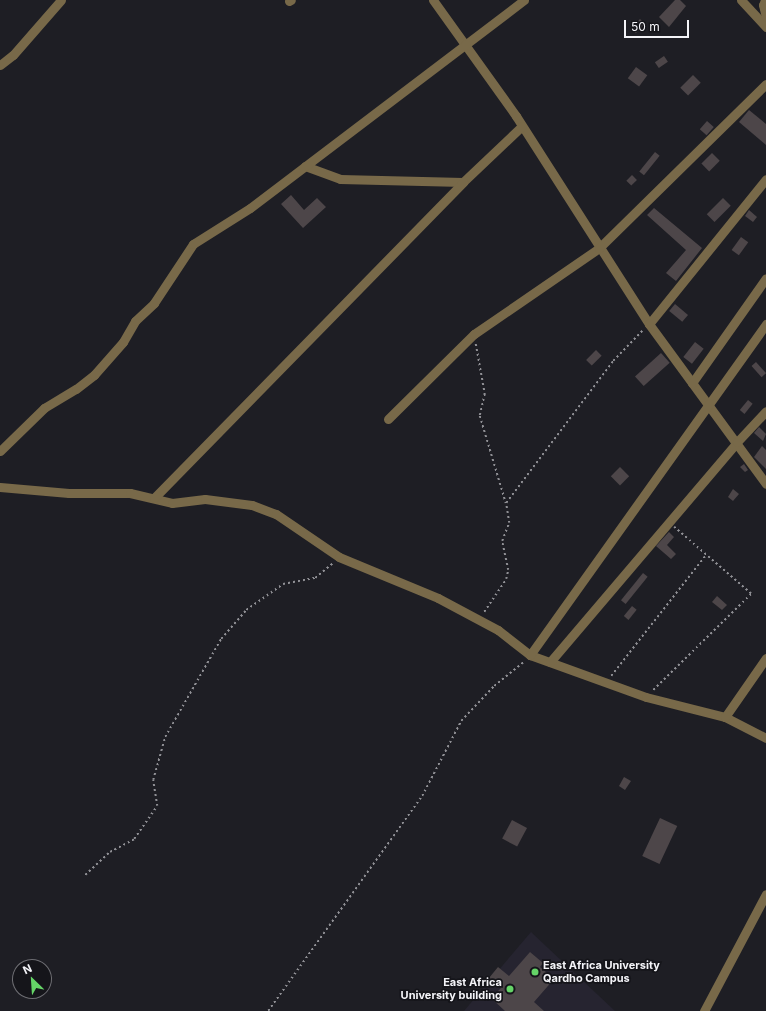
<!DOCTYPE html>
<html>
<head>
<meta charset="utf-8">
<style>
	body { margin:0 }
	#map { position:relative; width:766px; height:1011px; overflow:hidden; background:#1e1e24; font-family:Inter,sans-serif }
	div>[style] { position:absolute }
	.built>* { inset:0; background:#262430 }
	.building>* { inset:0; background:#4d4649; transform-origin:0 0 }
	.path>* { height:1.5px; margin-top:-0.75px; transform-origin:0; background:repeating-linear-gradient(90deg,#909095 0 2px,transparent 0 5px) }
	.minor>* { height:9px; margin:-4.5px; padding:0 4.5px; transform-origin:4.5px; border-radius:4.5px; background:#786949 }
	.dots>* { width:11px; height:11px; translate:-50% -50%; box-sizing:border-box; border:2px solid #15151a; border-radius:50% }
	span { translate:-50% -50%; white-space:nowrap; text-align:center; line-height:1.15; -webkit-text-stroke:3.5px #15151a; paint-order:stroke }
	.poi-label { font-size:11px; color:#f4f4f8; font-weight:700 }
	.left { translate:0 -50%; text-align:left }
	.right { translate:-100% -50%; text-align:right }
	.north { position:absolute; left:12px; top:959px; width:40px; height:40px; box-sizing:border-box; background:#15151a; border:1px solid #6e6e73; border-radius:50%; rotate:335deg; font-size:11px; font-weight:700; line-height:16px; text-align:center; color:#f4f4f8 }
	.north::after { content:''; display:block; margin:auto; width:14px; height:18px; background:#65d467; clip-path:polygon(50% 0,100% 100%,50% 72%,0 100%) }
	.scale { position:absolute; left:624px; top:20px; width:65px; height:18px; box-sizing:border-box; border:2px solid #f4f4f8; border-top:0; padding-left:5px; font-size:12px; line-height:14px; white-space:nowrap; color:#f4f4f8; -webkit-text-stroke:3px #15151a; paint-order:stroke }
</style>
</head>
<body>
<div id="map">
	<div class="built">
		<i style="clip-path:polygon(531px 932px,615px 1011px,464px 1011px)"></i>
	</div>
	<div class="building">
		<i style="clip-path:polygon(675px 0,680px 0,686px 6px,669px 27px,659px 17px)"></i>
		<i style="left:640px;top:19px;width:7px;height:13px;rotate:45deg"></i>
		<i style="left:664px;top:56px;width:7px;height:11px;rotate:56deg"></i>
		<i style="left:636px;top:67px;width:14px;height:14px;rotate:36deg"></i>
		<i style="left:693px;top:75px;width:11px;height:18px;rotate:45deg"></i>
		<i style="clip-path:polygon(749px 110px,766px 124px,766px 145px,739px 122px)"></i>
		<i style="left:707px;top:121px;width:9px;height:11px;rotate:41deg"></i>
		<i style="left:655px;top:152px;width:6px;height:25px;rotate:39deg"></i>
		<i style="left:712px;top:153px;width:11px;height:15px;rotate:45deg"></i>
		<i style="left:632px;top:175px;width:7px;height:8px;rotate:45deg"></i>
		<i style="clip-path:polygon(291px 195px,304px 210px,317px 198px,326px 207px,303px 228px,281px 204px)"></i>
		<i style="left:723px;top:198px;width:11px;height:23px;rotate:45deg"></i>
		<i style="clip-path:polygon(654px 208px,702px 248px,676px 281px,666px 273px,686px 250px,647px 215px)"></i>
		<i style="clip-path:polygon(749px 210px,757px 217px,753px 222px,745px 216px)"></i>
		<i style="left:741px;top:237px;width:9px;height:16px;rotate:36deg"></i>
		<i style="left:675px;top:304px;width:17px;height:9px;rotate:40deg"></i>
		<i style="left:695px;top:342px;width:11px;height:19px;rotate:38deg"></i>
		<i style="left:596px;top:350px;width:8px;height:14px;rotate:45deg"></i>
		<i style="left:661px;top:353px;width:13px;height:35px;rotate:48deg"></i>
		<i style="left:756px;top:362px;width:15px;height:6px;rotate:48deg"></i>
		<i style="left:748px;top:400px;width:6px;height:13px;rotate:39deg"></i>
		<i style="clip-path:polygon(759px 427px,766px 434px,763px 441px,754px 433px)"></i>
		<i style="clip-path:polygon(762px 446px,766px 450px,766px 469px,754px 457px)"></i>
		<i style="clip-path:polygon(744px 464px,748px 470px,745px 472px,740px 467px)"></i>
		<i style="left:620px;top:467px;width:13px;height:13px;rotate:45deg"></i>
		<i style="clip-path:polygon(733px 489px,739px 494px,733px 501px,728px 497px)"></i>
		<i style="clip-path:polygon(669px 532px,674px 537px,667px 545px,676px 554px,671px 559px,656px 546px)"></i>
		<i style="left:643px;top:573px;width:6px;height:35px;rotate:39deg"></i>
		<i style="clip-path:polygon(717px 596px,727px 605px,722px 610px,712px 602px)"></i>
		<i style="left:632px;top:606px;width:6px;height:13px;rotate:39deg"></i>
		<i style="clip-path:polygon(624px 777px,631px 781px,625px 790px,619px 786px)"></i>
		<i style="left:660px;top:818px;width:19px;height:42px;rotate:25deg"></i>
		<i style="left:512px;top:820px;width:17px;height:21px;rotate:28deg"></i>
		<i style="clip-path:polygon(530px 952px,543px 963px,540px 967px,554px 979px,534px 1002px,544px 1011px,505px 1011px,491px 998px,501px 988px,489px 978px,498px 967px,509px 976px)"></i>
	</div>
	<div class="path">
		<i style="left:476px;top:344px;width:51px;rotate:79.8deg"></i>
		<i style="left:485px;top:394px;width:23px;rotate:103deg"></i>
		<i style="left:480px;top:416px;width:91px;rotate:73.4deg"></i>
		<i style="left:484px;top:612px;width:40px;rotate:-56deg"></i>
		<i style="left:506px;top:579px;width:9px;rotate:-77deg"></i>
		<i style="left:508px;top:570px;width:30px;rotate:-102deg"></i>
		<i style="left:502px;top:541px;width:19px;rotate:-69deg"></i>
		<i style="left:509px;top:523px;width:20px;rotate:-99deg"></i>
		<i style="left:506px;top:503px;width:178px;rotate:-53deg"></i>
		<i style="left:613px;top:361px;width:42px;rotate:-46deg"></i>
		<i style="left:611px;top:676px;width:152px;rotate:-51.9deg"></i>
		<i style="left:653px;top:690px;width:137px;rotate:-44.4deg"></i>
		<i style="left:751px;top:594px;width:102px;rotate:-139deg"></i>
		<i style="left:85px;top:875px;width:34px;rotate:-43deg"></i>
		<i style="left:110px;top:852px;width:27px;rotate:-28deg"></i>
		<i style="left:134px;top:839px;width:40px;rotate:-55.1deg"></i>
		<i style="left:157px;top:806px;width:26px;rotate:-99deg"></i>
		<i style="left:153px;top:780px;width:45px;rotate:-74.4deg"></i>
		<i style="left:165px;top:737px;width:113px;rotate:-60.3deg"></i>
		<i style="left:221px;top:639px;width:38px;rotate:-49deg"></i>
		<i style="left:246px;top:610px;width:45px;rotate:-35.1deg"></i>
		<i style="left:283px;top:584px;width:33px;rotate:-11deg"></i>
		<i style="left:315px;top:578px;width:23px;rotate:-40deg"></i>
		<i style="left:268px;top:1011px;width:264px;rotate:-54.4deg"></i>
		<i style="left:422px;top:796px;width:85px;rotate:-62.5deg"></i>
		<i style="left:461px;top:721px;width:48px;rotate:-46.7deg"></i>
		<i style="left:494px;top:686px;width:38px;rotate:-39deg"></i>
	</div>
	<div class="minor">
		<i style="left:433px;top:0;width:143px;rotate:54.4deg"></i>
		<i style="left:516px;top:116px;width:247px;rotate:57.4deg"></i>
		<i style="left:649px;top:324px;width:198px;rotate:53.8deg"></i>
		<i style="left:741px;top:0;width:37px;rotate:47deg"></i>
		<i style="left:765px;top:0;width:5px;rotate:112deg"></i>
		<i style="left:763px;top:5px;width:12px;rotate:76deg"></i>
		<i style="left:289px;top:1px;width:2px;rotate:-27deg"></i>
		<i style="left:0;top:65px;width:16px;rotate:-38deg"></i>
		<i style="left:13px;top:55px;width:73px;rotate:-48.9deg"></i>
		<i style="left:305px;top:166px;width:37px;rotate:20deg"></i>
		<i style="left:340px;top:179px;width:123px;rotate:1.4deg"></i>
		<i style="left:463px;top:182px;width:81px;rotate:-43.5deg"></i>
		<i style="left:649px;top:324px;width:186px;rotate:-51.1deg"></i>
		<i style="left:692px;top:383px;width:128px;rotate:-54.8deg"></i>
		<i style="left:388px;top:419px;width:121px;rotate:-44.7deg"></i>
		<i style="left:474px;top:334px;width:152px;rotate:-34.5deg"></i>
		<i style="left:599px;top:248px;width:234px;rotate:-44.5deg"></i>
		<i style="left:0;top:451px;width:62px;rotate:-44.3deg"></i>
		<i style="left:44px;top:408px;width:37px;rotate:-31deg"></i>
		<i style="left:76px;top:389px;width:23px;rotate:-38deg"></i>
		<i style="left:94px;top:375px;width:44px;rotate:-48.7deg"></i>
		<i style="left:123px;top:342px;width:24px;rotate:-60deg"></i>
		<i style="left:135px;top:321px;width:26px;rotate:-43deg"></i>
		<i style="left:154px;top:303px;width:71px;rotate:-56.5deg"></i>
		<i style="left:193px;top:244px;width:67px;rotate:-32.3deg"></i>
		<i style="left:250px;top:208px;width:344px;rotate:-37.2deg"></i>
		<i style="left:0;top:487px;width:69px;rotate:5deg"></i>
		<i style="left:69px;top:493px;width:61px"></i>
		<i style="left:130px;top:493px;width:43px;rotate:13.4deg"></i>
		<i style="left:172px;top:503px;width:33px;rotate:-7deg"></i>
		<i style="left:205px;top:499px;width:47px;rotate:7.3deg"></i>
		<i style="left:252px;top:505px;width:26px;rotate:21deg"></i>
		<i style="left:276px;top:514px;width:76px;rotate:34.3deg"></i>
		<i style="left:339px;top:557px;width:107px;rotate:22.5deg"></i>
		<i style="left:438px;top:598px;width:68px;rotate:28.1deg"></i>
		<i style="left:498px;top:630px;width:41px;rotate:38deg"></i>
		<i style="left:530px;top:655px;width:123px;rotate:19.9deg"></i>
		<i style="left:646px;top:697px;width:81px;rotate:14.2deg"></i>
		<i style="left:725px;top:717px;width:46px;rotate:27.1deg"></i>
		<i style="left:154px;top:498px;width:442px;rotate:-45.6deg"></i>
		<i style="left:530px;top:655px;width:407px;rotate:-54.5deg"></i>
		<i style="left:550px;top:662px;width:289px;rotate:-49.6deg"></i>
		<i style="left:737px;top:442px;width:42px;rotate:-46.9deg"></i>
		<i style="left:725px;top:717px;width:72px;rotate:-55.2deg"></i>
		<i style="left:704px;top:1011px;width:132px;rotate:-62.1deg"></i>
	</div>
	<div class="dots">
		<i style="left:535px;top:972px;background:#65d467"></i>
		<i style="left:510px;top:989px;background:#65d467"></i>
	</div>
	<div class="poi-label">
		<span class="left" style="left:543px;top:972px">East Africa University<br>Qardho Campus</span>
		<span class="right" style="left:502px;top:989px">East Africa<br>University building</span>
	</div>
	<div class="north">N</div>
	<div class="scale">50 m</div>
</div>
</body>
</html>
